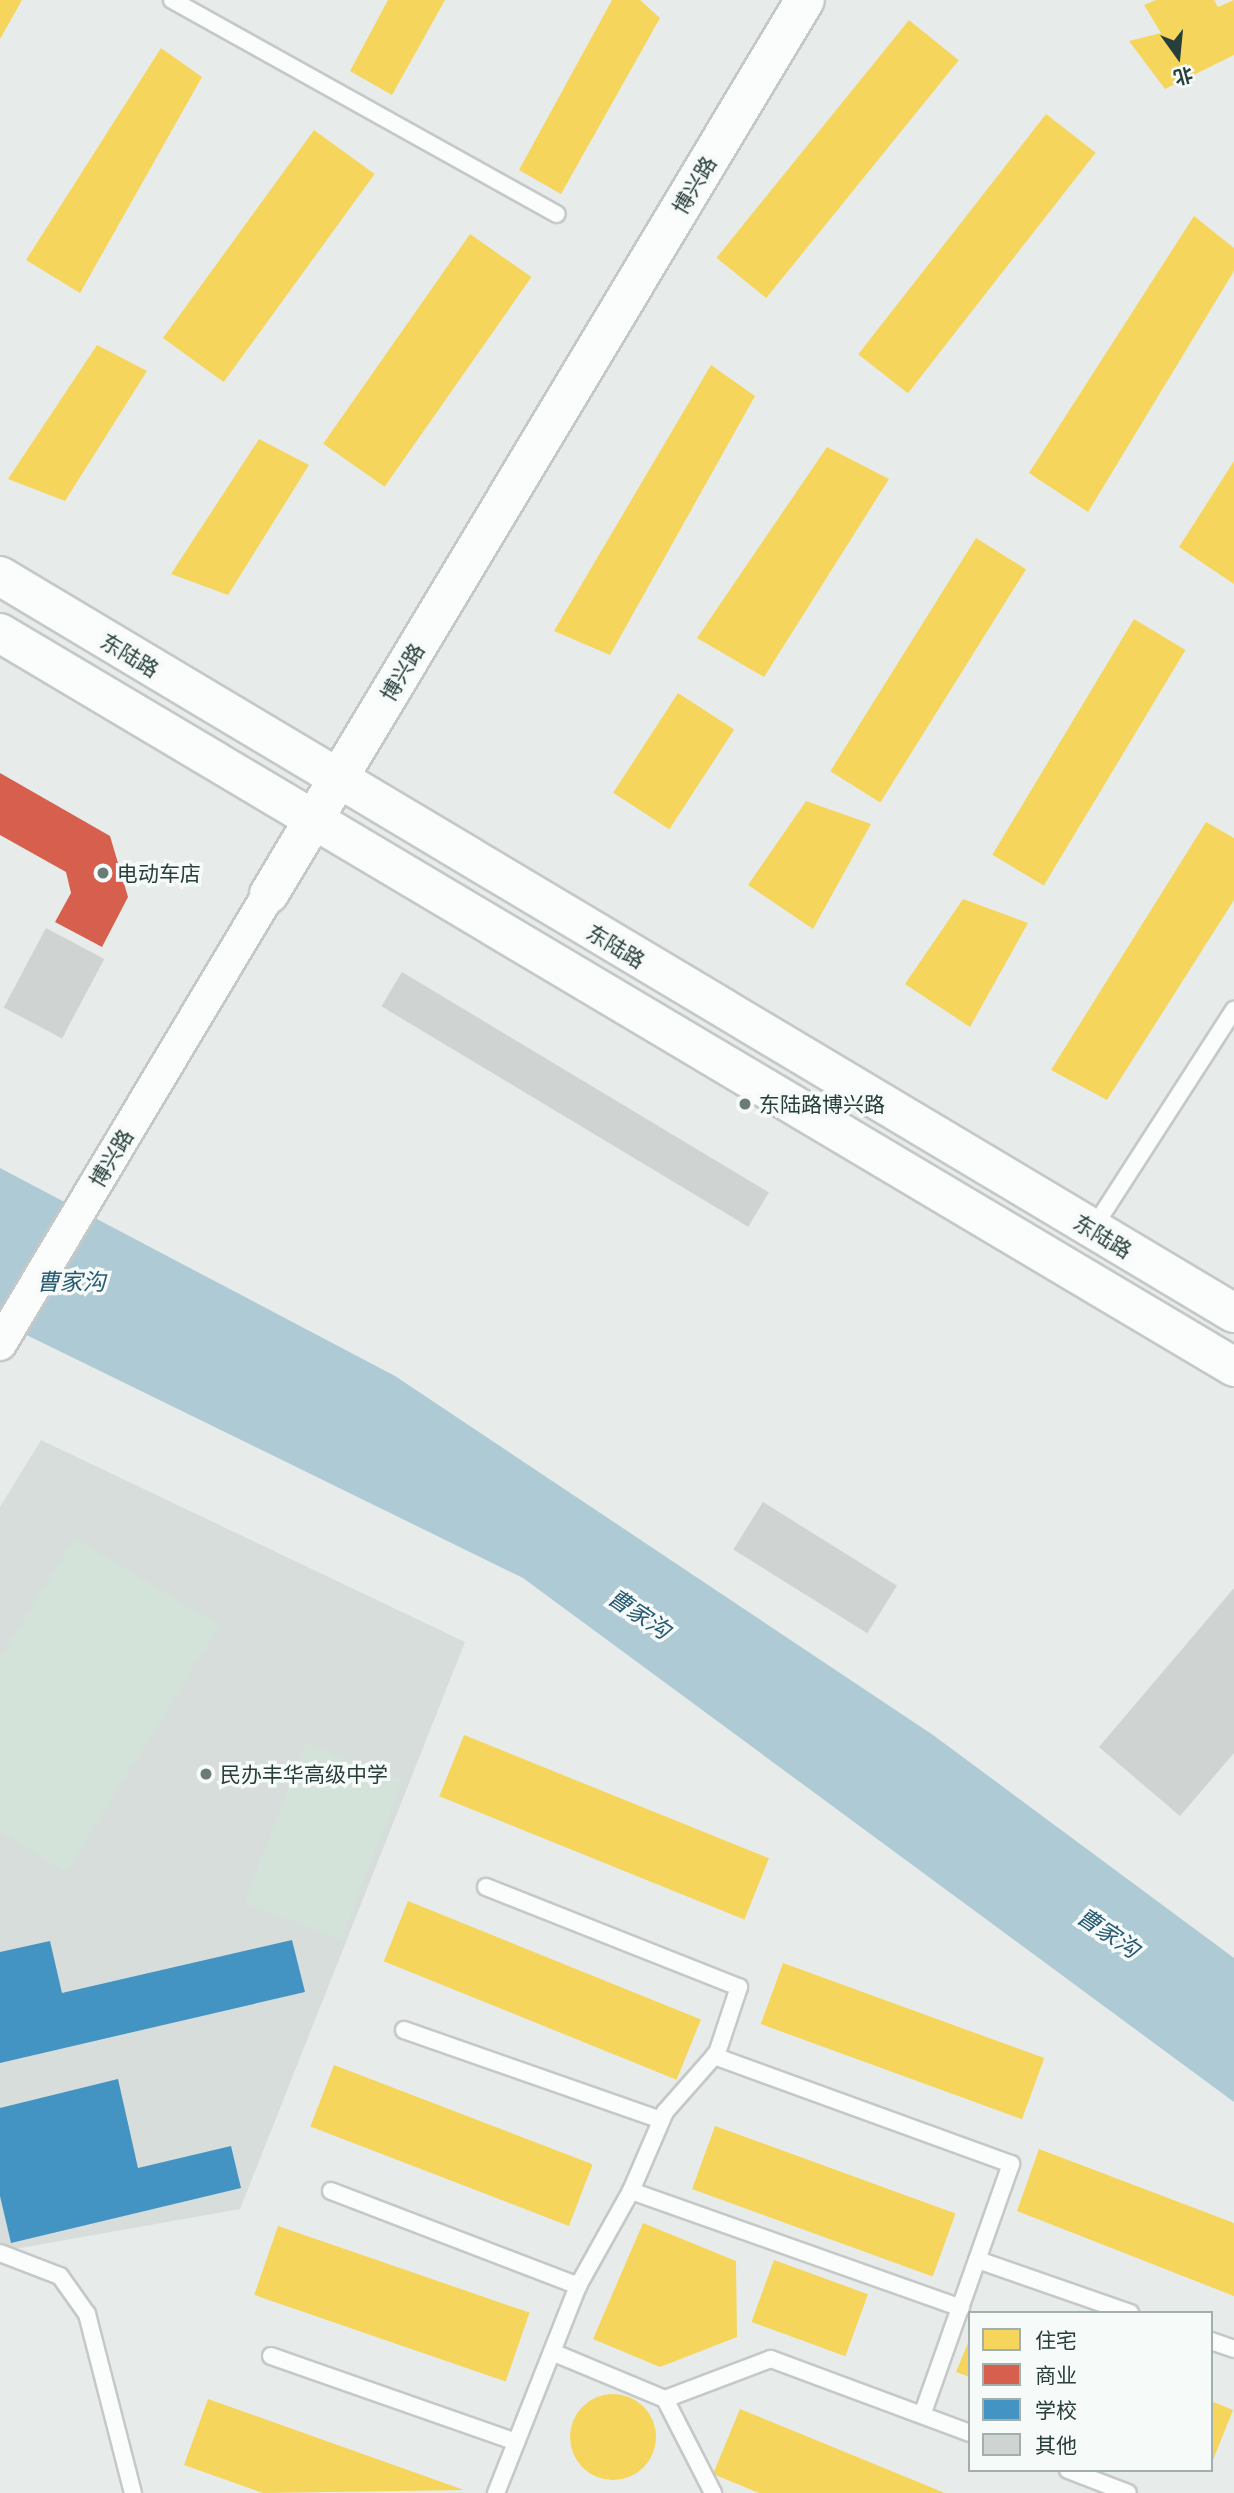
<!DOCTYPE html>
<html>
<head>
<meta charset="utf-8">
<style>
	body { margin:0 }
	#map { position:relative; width:1234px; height:2493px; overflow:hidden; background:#e7ecea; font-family:"Titillium Web","Noto Sans SC",sans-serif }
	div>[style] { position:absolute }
	.built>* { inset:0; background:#d6ddda }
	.green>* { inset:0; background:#d3e3da; transform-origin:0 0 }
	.water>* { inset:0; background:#aecad5 }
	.homes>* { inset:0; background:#f6d55c; transform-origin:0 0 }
	.round { border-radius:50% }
	.shops>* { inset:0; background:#d6604d }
	.schools>* { inset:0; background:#4393c3 }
	.building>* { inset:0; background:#cfd3d2; transform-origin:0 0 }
	.roads { filter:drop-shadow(2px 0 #c4c9c7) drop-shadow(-2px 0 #c4c9c7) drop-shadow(0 2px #c4c9c7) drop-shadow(0 -2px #c4c9c7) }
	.service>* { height:16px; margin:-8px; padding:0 8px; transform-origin:8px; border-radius:8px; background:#fbfcfc }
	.minor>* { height:32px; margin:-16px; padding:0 16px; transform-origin:16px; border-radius:16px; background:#fbfcfc }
	.tertiary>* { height:38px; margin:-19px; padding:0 19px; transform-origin:19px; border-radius:19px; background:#fbfcfc }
	.secondary>* { height:38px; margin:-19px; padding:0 19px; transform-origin:19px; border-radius:19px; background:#fbfcfc }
	.dots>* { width:19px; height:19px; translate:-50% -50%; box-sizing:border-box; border:4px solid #f6faf9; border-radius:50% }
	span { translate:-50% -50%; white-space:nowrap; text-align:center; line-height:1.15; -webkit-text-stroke:7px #f6faf9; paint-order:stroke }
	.street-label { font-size:21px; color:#273e3b }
	.poi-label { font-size:21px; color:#273e3b }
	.left { translate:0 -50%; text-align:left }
	.water-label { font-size:23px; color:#275b73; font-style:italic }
	.legend { position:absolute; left:968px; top:2311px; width:245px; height:161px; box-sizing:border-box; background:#f6faf9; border:2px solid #a3afad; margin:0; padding:9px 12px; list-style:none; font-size:21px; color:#273e3b }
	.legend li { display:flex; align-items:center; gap:14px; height:35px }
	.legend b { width:35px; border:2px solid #a3afad }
	.north { position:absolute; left:1143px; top:21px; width:70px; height:70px; -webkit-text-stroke:5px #f6faf9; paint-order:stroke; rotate:165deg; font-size:19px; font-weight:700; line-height:28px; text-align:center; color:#273e3b }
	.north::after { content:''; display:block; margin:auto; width:24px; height:32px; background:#273e3b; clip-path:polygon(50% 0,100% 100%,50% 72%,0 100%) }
</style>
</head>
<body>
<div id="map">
	<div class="built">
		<i style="clip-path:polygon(41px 1440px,465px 1642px,240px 2209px,15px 2249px,0 2244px,0 1507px)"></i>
	</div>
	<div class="green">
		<i style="clip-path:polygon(75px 1538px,219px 1626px,66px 1872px,0 1831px,0 1658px)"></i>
		<i style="left:306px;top:1743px;width:103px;height:171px;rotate:21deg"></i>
	</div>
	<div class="water">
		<i style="clip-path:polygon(0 1168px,395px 1376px,933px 1735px,1234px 1958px,1234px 2102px,523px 1578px,0 1322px)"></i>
	</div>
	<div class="homes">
		<i style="clip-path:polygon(0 0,22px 0,0 39px)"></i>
		<i style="clip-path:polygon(388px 0,445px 0,392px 95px,350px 71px)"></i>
		<i style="clip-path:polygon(612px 0,640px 0,660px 18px,561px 194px,519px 170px)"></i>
		<i style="clip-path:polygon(1156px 0,1214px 0,1218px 7px,1234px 0,1234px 55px,1165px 89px,1129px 41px,1161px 33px,1144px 5px)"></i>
		<i style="left:909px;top:20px;width:64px;height:306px;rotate:39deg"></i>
		<i style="clip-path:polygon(161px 48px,202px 77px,80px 293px,26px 260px)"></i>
		<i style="left:1046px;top:114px;width:63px;height:305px;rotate:38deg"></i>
		<i style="left:314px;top:130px;width:75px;height:257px;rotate:36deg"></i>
		<i style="clip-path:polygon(1194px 216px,1234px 248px,1234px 271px,1088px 512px,1029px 473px)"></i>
		<i style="left:470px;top:234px;width:75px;height:256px;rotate:35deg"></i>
		<i style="clip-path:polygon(97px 345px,147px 371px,65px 501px,8px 479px)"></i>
		<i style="clip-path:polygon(711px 365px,755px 396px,610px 655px,554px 631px)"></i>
		<i style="clip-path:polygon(259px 439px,309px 465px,228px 595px,171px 574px)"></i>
		<i style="clip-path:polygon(827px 447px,889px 479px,764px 677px,697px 638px)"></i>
		<i style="clip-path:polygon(1234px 461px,1234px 584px,1179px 547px)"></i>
		<i style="left:976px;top:538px;width:59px;height:275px;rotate:32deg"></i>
		<i style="left:1134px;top:619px;width:60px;height:275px;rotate:31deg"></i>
		<i style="left:678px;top:693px;width:67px;height:119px;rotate:33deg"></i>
		<i style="clip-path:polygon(806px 801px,871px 824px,813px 929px,748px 885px)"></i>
		<i style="clip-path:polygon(1206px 822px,1234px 838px,1234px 900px,1107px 1100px,1051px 1070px)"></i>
		<i style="clip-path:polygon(963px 899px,1028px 923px,970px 1027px,905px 984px)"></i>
		<i style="left:464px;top:1735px;width:329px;height:66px;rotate:22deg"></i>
		<i style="left:408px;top:1901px;width:316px;height:65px;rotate:22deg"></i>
		<i style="left:783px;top:1963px;width:278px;height:65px;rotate:20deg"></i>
		<i style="left:334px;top:2065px;width:277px;height:66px;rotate:21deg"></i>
		<i style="left:715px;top:2126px;width:256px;height:67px;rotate:20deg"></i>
		<i style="clip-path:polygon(1039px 2149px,1234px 2223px,1234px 2296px,1017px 2211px)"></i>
		<i style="clip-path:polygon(643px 2223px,736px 2261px,737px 2337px,660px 2367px,593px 2339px)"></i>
		<i style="left:278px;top:2226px;width:266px;height:73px;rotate:19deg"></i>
		<i style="left:774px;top:2260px;width:100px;height:66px;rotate:20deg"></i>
		<i style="clip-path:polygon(970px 2338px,970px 2377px,956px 2372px)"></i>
		<i class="round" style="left:570px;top:2394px;width:86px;height:86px"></i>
		<i style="clip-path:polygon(208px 2399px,464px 2490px,263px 2493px,184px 2465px)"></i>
		<i style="clip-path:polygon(1211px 2401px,1233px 2410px,1211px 2465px)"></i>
		<i style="clip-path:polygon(740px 2409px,945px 2493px,759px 2493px,713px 2474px)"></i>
	</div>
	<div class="shops">
		<i style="clip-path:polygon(0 773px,110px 836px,128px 897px,102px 947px,55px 922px,71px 893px,66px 872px,0 835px)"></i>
	</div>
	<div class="schools">
		<i style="clip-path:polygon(292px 1940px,305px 1992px,0 2063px,0 1952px,50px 1941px,62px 1993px)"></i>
		<i style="clip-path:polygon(118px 2079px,138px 2168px,231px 2146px,241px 2188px,11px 2243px,0 2196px,0 2108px)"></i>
	</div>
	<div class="building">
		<i style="left:46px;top:928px;width:66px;height:90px;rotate:28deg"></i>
		<i style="left:402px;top:972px;width:428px;height:40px;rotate:31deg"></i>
		<i style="left:763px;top:1502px;width:158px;height:56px;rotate:32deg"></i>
		<i style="clip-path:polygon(1234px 1588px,1234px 1753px,1180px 1816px,1099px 1747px)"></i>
	</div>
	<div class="roads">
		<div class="service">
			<i style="left:172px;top:0;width:440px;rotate:29.1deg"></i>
			<i style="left:1092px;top:1230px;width:262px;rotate:-57.2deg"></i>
			<i style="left:486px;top:1887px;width:272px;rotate:21.6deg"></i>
			<i style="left:739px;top:1987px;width:70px;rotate:108.4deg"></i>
			<i style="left:717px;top:2053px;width:79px;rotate:131.4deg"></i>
			<i style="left:665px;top:2112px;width:86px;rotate:113.3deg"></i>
			<i style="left:631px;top:2191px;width:109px;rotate:119.2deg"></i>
			<i style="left:578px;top:2286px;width:223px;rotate:111.6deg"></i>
			<i style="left:404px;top:2030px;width:272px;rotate:19.3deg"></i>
			<i style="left:714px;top:2056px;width:316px;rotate:20deg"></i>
			<i style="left:1011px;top:2164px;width:266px;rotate:109.5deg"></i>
			<i style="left:331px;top:2191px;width:265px;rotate:21deg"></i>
			<i style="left:631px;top:2191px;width:350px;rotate:19.5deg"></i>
			<i style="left:0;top:2253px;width:64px;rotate:21deg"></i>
			<i style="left:60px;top:2276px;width:47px;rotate:54.6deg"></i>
			<i style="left:87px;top:2314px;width:185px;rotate:75.6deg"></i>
			<i style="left:978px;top:2260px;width:161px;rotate:19.2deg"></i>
			<i style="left:1211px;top:2341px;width:24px;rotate:19deg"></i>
			<i style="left:552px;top:2352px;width:122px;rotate:22.6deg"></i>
			<i style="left:665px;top:2399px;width:106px;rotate:62.9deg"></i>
			<i style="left:271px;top:2356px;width:260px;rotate:19.3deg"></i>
			<i style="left:665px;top:2399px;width:113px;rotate:-20.7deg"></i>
			<i style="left:771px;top:2359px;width:212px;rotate:20.4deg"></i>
			<i style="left:1068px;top:2470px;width:64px;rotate:21deg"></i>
		</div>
		<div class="minor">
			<i style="left:0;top:1344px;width:524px;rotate:-59.13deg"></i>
		</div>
		<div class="tertiary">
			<i style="left:269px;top:894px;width:1042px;rotate:-59.06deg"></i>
		</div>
		<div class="secondary">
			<i style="left:0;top:576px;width:1437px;rotate:30.85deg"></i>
			<i style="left:0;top:633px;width:1436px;rotate:30.74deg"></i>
		</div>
	</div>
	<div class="dots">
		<i style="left:103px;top:873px;background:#6a7b78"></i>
		<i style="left:745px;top:1104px;background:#6a7b78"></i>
		<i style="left:206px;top:1774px;background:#6a7b78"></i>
	</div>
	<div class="street-label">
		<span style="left:694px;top:185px;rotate:-59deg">博兴路</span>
		<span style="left:130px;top:655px;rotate:31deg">东陆路</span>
		<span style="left:402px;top:672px;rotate:-59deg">博兴路</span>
		<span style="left:616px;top:946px;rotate:31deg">东陆路</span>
		<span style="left:111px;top:1158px;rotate:-59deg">博兴路</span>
		<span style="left:1103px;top:1236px;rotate:31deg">东陆路</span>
	</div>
	<div class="poi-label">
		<span class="left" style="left:117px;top:873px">电动车店</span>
		<span class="left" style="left:759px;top:1104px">东陆路博兴路</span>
		<span class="left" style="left:220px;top:1774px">民办丰华高级中学</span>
	</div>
	<div class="water-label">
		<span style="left:71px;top:1282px">曹家沟</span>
		<span style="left:639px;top:1614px;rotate:34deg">曹家沟</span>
		<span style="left:1108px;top:1933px;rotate:34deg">曹家沟</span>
	</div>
	<ul class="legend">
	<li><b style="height:19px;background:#f6d55c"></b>住宅</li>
	<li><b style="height:19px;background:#d6604d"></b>商业</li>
	<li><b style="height:19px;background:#4393c3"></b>学校</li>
	<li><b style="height:19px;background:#cfd3d2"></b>其他</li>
	</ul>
	<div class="north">北</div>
</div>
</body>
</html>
